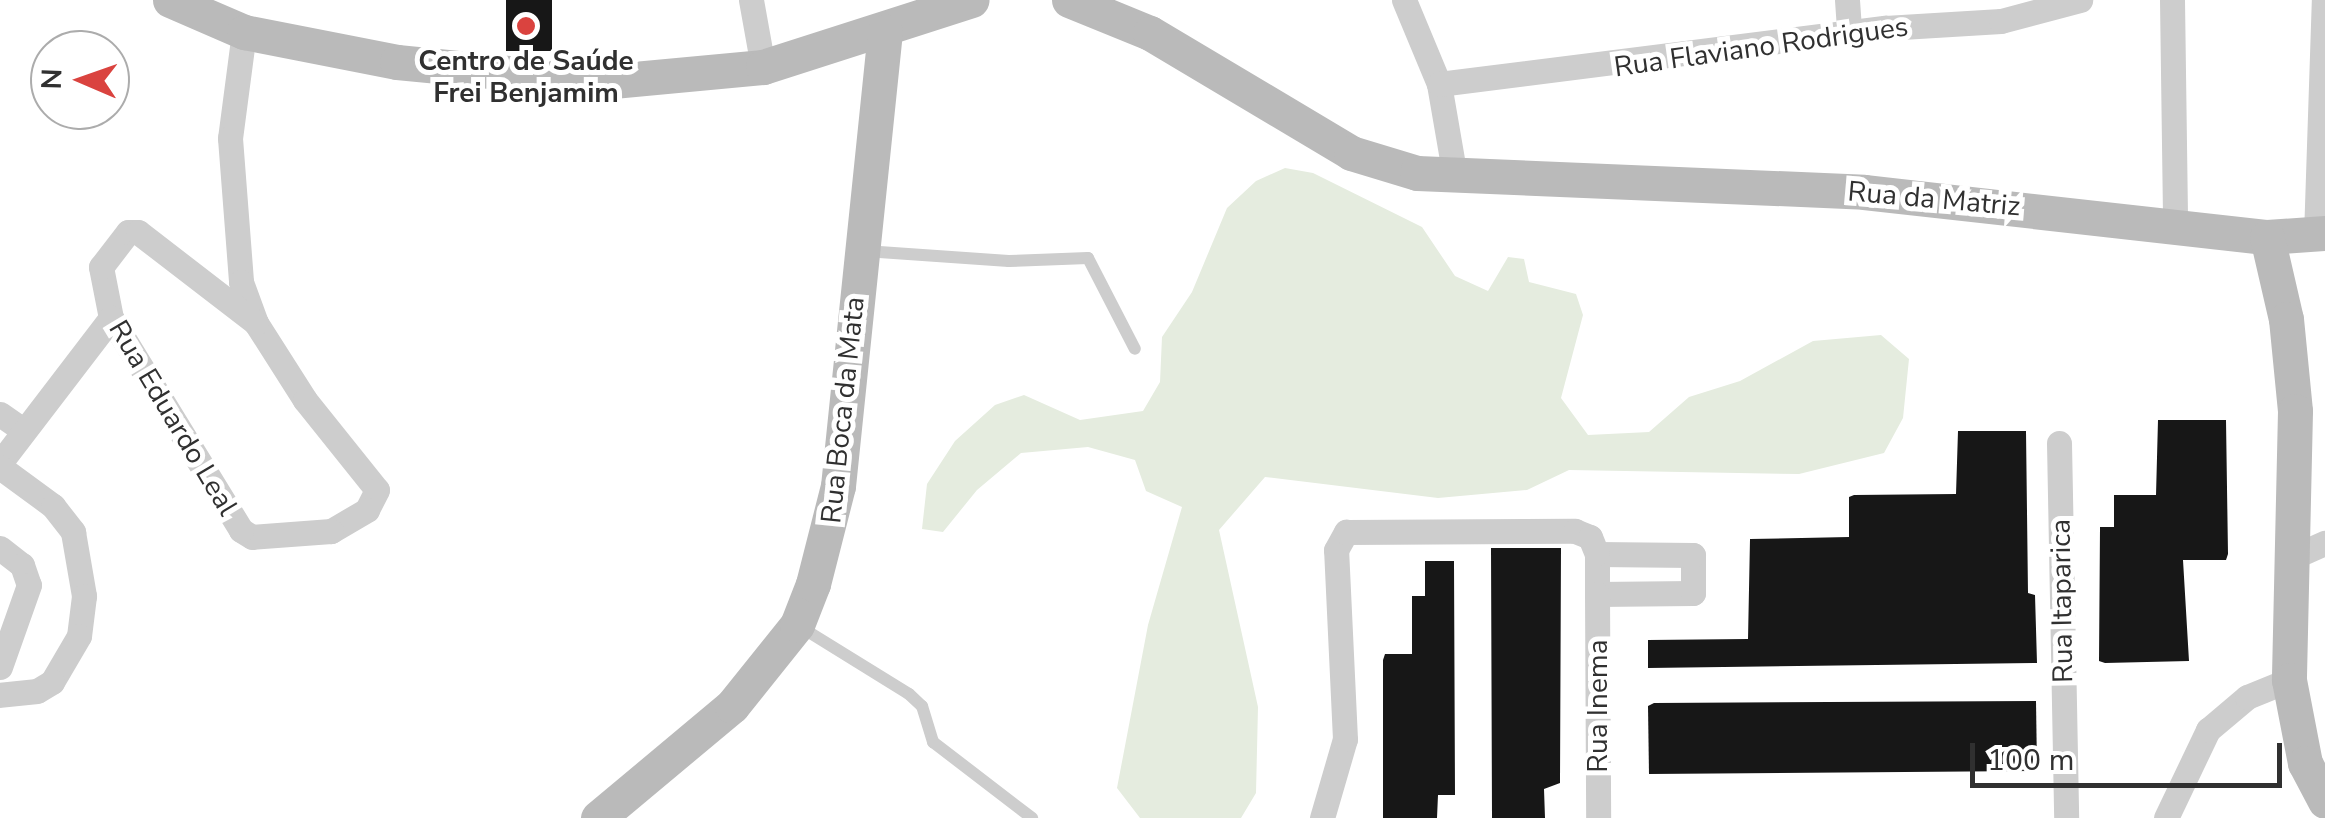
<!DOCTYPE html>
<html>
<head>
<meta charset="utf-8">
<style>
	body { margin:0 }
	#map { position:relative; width:2325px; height:818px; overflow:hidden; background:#fff; font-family:"Nunito Sans",sans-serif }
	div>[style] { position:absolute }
	.green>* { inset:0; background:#e5ecdf }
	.building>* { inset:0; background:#171717; transform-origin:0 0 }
	.lane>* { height:12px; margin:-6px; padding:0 6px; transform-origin:6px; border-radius:6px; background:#cdcdcd }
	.street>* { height:25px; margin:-12.5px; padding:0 12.5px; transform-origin:12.5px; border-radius:12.5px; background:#cdcdcd }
	.secondary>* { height:35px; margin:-17.5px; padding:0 17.5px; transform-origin:17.5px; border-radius:17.5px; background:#bababa }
	.dots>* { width:28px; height:28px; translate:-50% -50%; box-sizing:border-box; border:5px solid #fff; border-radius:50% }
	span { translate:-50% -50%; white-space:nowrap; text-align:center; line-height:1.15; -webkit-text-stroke:10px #fff; paint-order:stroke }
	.street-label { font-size:28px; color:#303030 }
	.poi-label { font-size:28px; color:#303030; font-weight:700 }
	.north { position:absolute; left:30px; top:30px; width:100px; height:100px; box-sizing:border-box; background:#fff; border:2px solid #acacac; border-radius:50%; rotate:272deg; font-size:28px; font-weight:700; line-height:40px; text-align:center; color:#303030 }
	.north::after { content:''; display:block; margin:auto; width:35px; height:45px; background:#da433f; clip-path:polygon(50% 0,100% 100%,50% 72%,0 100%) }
	.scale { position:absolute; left:1970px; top:743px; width:312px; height:45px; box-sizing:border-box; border:5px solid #303030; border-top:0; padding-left:12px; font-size:30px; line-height:35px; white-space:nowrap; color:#303030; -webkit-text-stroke:8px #fff; paint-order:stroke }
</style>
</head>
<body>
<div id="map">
	<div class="green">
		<i style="clip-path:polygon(1285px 168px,1313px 173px,1422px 227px,1455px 276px,1488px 291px,1508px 257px,1524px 259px,1529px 282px,1576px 294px,1583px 315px,1561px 398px,1588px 435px,1649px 432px,1689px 397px,1740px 381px,1813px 341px,1881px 335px,1909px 359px,1903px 418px,1884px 453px,1799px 474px,1569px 470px,1527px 490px,1438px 498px,1265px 477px,1219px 530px,1258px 707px,1256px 793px,1241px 818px,1140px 818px,1117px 788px,1148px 625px,1182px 507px,1146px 491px,1135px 460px,1088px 447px,1021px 453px,977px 490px,943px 532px,922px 529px,927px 484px,955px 441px,995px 405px,1024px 395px,1080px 420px,1143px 411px,1160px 382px,1162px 337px,1192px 292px,1227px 208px,1256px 181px)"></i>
	</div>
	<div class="building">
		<i style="left:506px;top:0;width:46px;height:51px"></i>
		<i style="clip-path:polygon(2158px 420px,2226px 420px,2228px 554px,2226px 560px,2183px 560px,2189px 661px,2105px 663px,2099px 661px,2100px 527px,2114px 527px,2114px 495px,2156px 495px)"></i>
		<i style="clip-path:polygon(1958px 431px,2026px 431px,2028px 593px,2035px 595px,2037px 663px,1648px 668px,1648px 640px,1748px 639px,1750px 539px,1849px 537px,1849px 497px,1854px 495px,1956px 494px)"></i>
		<i style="clip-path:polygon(1491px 548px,1561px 548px,1560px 783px,1544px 789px,1545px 818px,1492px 818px)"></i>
		<i style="clip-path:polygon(1425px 561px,1454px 561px,1455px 795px,1438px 795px,1437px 818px,1383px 818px,1383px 660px,1385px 654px,1412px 654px,1412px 596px,1425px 596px)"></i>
		<i style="clip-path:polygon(2036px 701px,2037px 769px,2031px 771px,1649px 774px,1648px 706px,1654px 703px)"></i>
	</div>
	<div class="lane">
		<i style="left:865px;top:251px;width:144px;rotate:4deg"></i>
		<i style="left:1009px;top:261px;width:79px;rotate:-2.2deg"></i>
		<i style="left:1088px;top:258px;width:102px;rotate:62.7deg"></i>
		<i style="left:799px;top:626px;width:129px;rotate:31.7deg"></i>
		<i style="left:909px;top:694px;width:18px;rotate:43deg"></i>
		<i style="left:922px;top:706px;width:38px;rotate:73deg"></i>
		<i style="left:933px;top:742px;width:125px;rotate:37.5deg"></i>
	</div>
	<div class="street">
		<i style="left:751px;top:0;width:68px;rotate:79.8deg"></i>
		<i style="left:1404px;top:0;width:91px;rotate:67.4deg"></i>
		<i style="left:1439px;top:84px;width:94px;rotate:80.2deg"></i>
		<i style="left:1847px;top:0;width:32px;rotate:86deg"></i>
		<i style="left:2172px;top:0;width:228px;rotate:89.2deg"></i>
		<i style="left:244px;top:32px;width:107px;rotate:97.5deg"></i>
		<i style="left:230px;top:138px;width:144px;rotate:85.6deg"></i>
		<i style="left:241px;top:282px;width:44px;rotate:69.9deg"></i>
		<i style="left:256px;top:323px;width:91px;rotate:57.5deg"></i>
		<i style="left:305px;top:400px;width:115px;rotate:51.3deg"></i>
		<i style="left:377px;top:490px;width:22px;rotate:117deg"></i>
		<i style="left:367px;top:510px;width:42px;rotate:149.7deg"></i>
		<i style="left:331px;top:531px;width:79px;rotate:175.7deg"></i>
		<i style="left:252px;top:537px;width:13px;rotate:-148deg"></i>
		<i style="left:241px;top:530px;width:249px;rotate:-121.5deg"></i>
		<i style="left:111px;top:318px;width:52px;rotate:-101.1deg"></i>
		<i style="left:101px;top:267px;width:44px;rotate:-52.4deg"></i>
		<i style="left:128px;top:232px;width:10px"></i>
		<i style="left:138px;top:232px;width:149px;rotate:37.6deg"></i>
		<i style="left:1439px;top:84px;width:450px;rotate:-7.2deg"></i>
		<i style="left:1885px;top:28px;width:116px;rotate:-3.5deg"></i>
		<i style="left:2001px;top:21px;width:82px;rotate:-14.9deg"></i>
		<i style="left:2316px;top:236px;width:236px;rotate:-88.1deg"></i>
		<i style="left:0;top:414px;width:28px;rotate:35deg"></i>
		<i style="left:2059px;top:443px;width:375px;rotate:88.9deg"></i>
		<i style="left:0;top:463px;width:183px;rotate:-52.6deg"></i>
		<i style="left:0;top:467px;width:66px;rotate:36.3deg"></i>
		<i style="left:53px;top:506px;width:33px;rotate:52deg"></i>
		<i style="left:73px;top:532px;width:65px;rotate:80.2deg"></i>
		<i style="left:84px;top:596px;width:40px;rotate:97.1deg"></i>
		<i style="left:79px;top:636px;width:53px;rotate:120.4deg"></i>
		<i style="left:52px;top:682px;width:17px;rotate:149deg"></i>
		<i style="left:37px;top:691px;width:37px;rotate:174deg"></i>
		<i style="left:0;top:548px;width:28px;rotate:38deg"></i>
		<i style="left:22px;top:565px;width:21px;rotate:71deg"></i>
		<i style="left:29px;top:585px;width:87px;rotate:109.5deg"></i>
		<i style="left:2293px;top:557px;width:35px;rotate:-24deg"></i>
		<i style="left:1597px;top:594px;width:96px;rotate:-0.6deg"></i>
		<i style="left:1693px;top:593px;width:38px;rotate:-90deg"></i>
		<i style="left:1693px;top:555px;width:96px;rotate:-179.4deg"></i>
		<i style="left:1597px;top:554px;width:40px;rotate:90deg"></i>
		<i style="left:1597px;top:594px;width:224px;rotate:89.7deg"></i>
		<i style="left:1322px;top:818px;width:82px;rotate:-73.8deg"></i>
		<i style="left:1345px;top:739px;width:189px;rotate:-92.7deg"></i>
		<i style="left:1336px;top:550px;width:21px;rotate:-61deg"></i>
		<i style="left:1346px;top:532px;width:229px;rotate:-0.3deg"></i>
		<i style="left:1575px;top:531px;width:16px;rotate:22deg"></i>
		<i style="left:1590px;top:537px;width:18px;rotate:68deg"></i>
		<i style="left:2166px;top:818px;width:98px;rotate:-64.5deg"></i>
		<i style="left:2208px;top:730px;width:51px;rotate:-40.2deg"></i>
		<i style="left:2247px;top:697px;width:45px;rotate:-22deg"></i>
	</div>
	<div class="secondary">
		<i style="left:170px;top:0;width:81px;rotate:23.4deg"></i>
		<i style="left:244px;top:32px;width:156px;rotate:11.1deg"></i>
		<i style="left:397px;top:62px;width:206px;rotate:5.6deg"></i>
		<i style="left:602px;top:82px;width:162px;rotate:-5.3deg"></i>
		<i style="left:763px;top:67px;width:219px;rotate:-17.8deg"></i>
		<i style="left:1069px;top:0;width:87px;rotate:22.2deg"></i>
		<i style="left:1150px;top:33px;width:234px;rotate:30.8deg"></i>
		<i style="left:1351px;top:153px;width:69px;rotate:16.9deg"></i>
		<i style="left:1417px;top:173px;width:447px;rotate:2.4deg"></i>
		<i style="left:1864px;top:192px;width:406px;rotate:6.4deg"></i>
		<i style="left:2267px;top:237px;width:58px;rotate:-3.9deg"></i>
		<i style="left:2267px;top:237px;width:84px;rotate:77deg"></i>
		<i style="left:2286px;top:319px;width:92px;rotate:84.4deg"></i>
		<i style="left:2295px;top:411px;width:269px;rotate:91.3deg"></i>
		<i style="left:2289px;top:680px;width:85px;rotate:79.1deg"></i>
		<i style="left:2305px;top:763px;width:43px;rotate:62.2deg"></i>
		<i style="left:598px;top:818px;width:175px;rotate:-39.9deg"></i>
		<i style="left:732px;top:706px;width:104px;rotate:-51.3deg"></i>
		<i style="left:797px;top:625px;width:44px;rotate:-68.7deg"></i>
		<i style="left:813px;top:584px;width:101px;rotate:-75.7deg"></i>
		<i style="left:838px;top:486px;width:457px;rotate:-84.1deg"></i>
	</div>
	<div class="dots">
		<i style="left:526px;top:26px;background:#da433f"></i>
	</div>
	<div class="street-label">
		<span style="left:1761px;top:47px;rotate:-8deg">Rua Flaviano Rodrigues</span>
		<span style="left:1934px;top:199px;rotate:5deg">Rua da Matriz</span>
		<span style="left:843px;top:410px;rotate:-84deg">Rua Boca da Mata</span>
		<span style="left:173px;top:418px;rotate:59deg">Rua Eduardo Leal</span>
		<span style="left:2062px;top:601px;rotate:-91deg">Rua Itaparica</span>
		<span style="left:1598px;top:706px;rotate:-90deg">Rua Inema</span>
	</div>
	<div class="poi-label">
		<span style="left:526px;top:77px">Centro de Saúde<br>Frei Benjamim</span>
	</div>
	<div class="north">N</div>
	<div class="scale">100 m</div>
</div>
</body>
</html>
